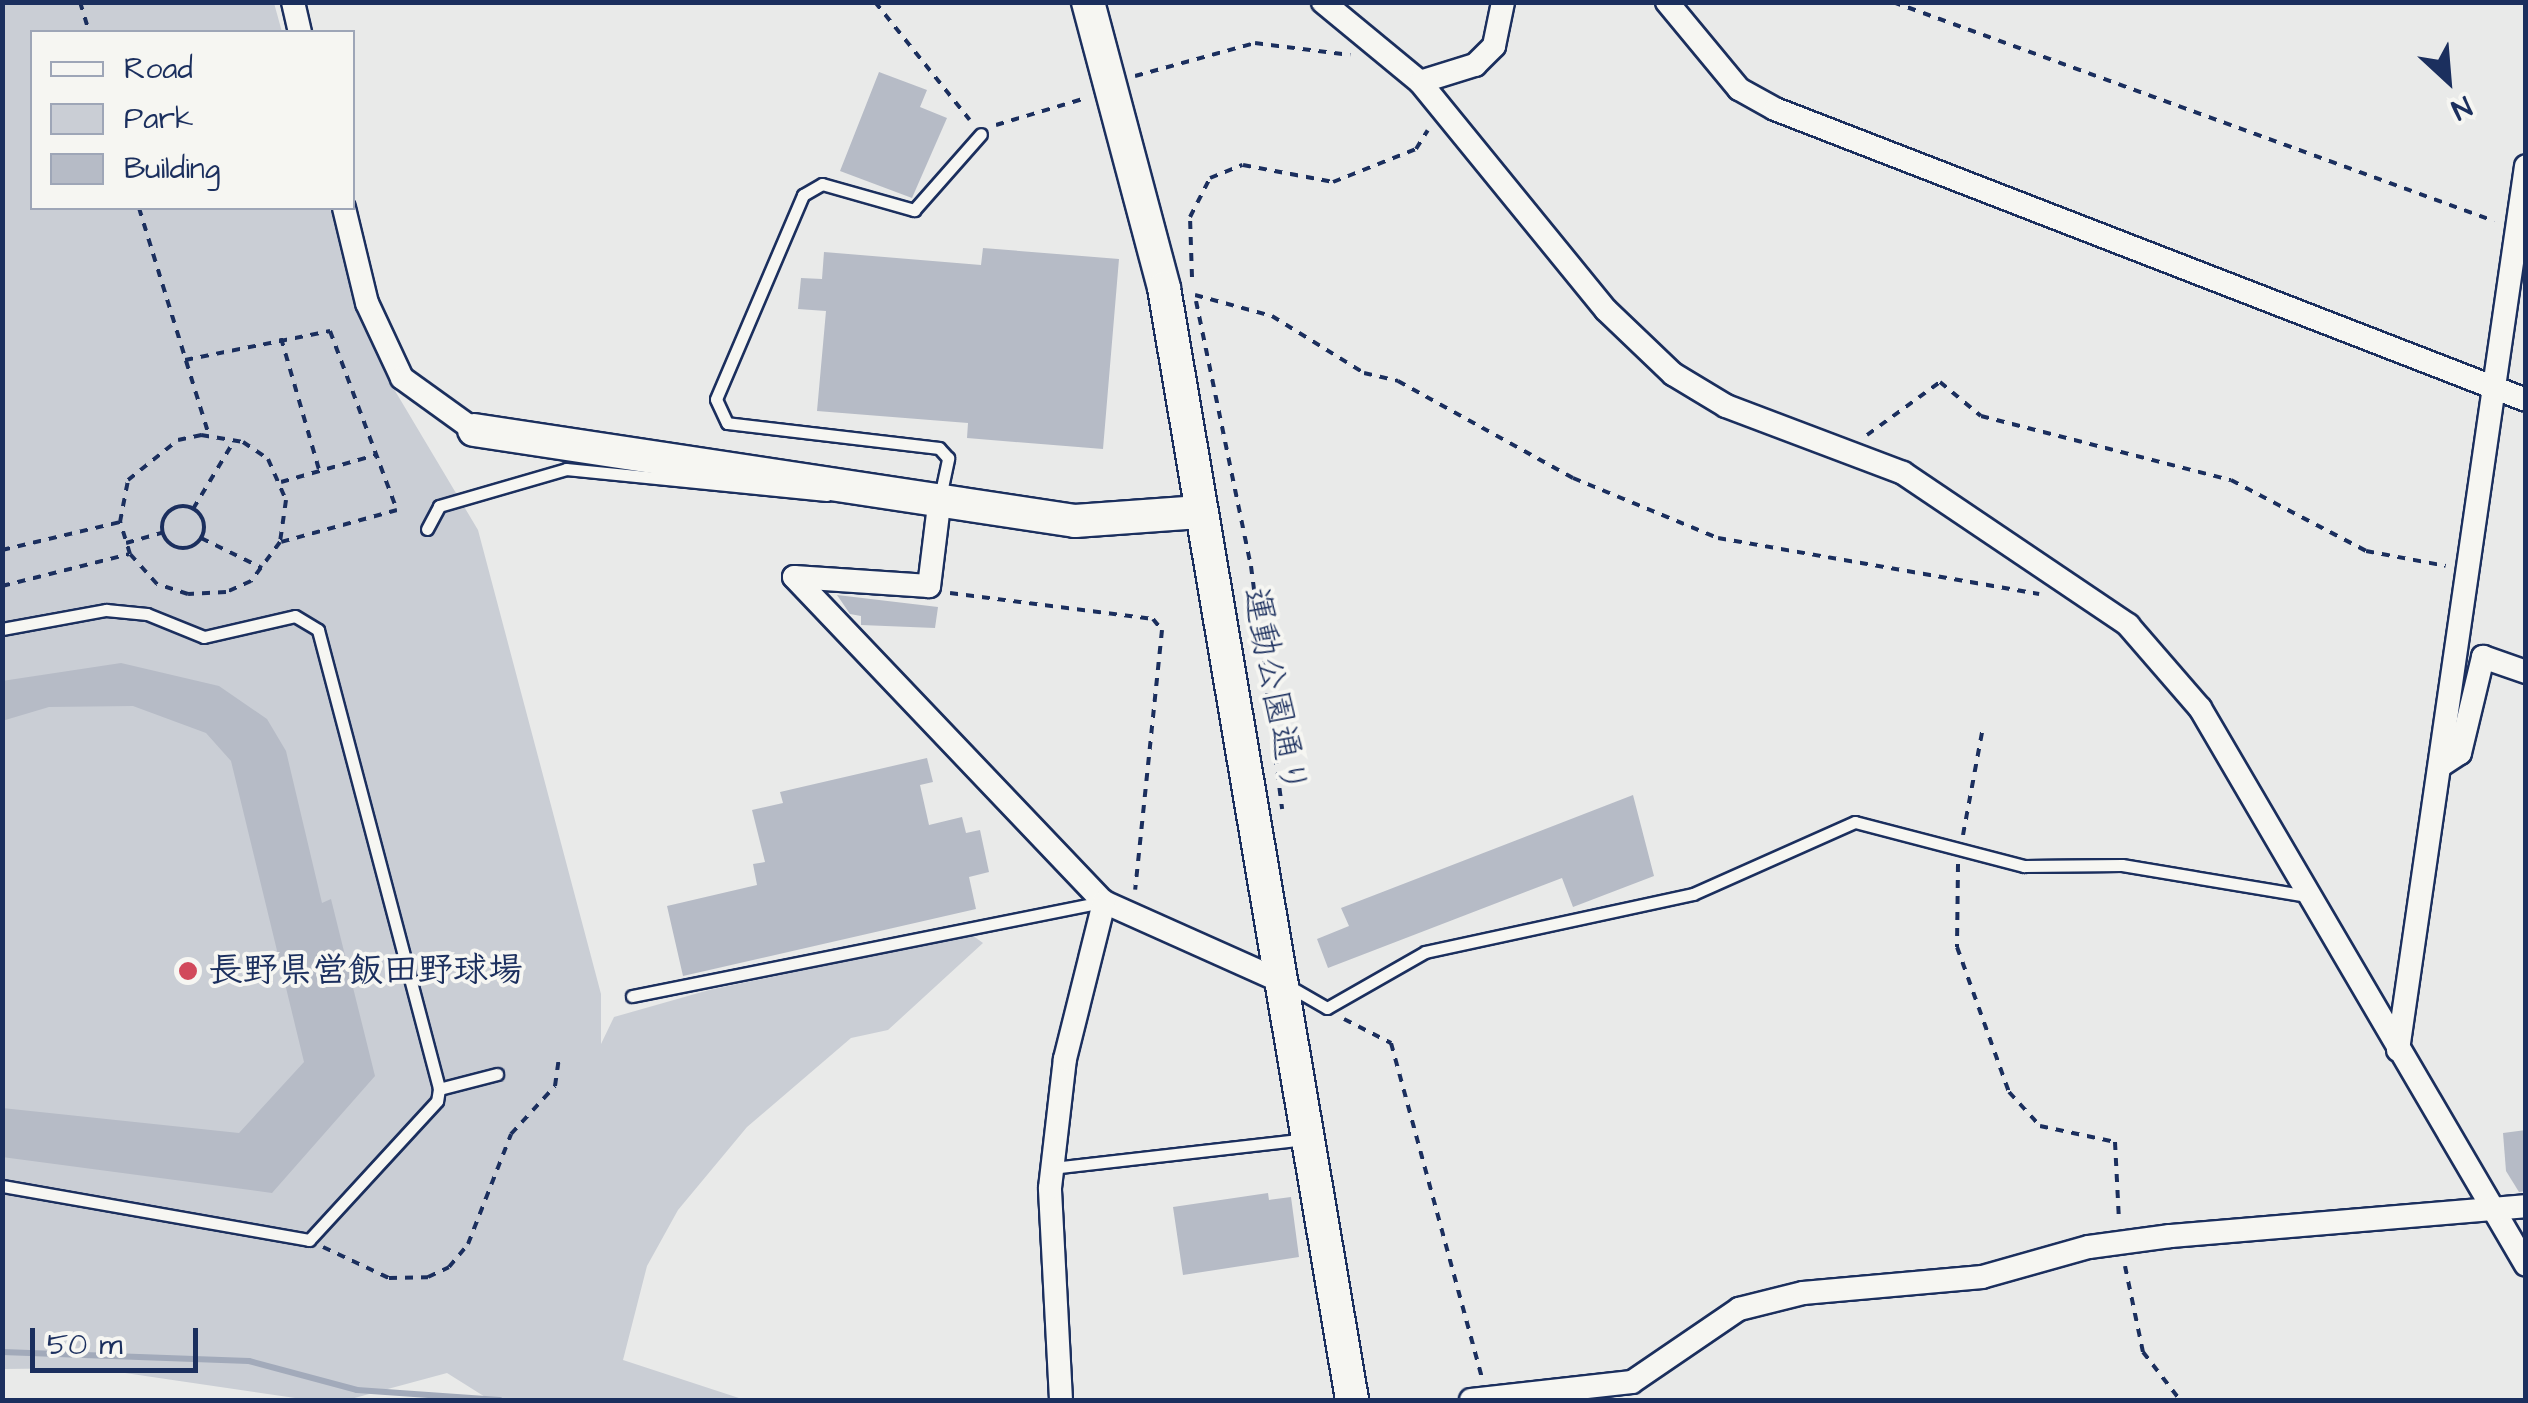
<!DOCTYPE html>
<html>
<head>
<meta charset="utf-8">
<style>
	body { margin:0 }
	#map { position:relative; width:2528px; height:1403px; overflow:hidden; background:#e9eae9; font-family:"Architects Daughter","Klee One",sans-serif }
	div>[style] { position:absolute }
	.green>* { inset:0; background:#caced5 }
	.stream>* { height:6px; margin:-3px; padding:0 3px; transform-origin:3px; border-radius:3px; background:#a2aaba }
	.building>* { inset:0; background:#b6bbc6 }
	.path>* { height:4px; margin-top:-2px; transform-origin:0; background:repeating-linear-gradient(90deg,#1b2f5e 0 8px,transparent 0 16px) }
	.path>.ring { margin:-2px; padding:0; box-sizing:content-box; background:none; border:4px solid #1b2f5e; border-radius:50% }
	.roads { filter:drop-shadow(2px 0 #1b2f5e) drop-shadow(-2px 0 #1b2f5e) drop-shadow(0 2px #1b2f5e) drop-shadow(0 -2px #1b2f5e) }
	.lane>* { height:11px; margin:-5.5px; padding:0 5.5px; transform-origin:5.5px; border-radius:5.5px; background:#f6f6f2 }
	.street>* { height:22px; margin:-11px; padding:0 11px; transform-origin:11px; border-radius:11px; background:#f6f6f2 }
	.secondary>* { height:32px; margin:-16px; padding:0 16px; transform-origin:16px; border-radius:16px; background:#f6f6f2 }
	.dots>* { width:28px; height:28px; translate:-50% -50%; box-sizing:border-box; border:5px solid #f6f6f2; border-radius:50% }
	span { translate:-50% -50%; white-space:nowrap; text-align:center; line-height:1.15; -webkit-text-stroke:8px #f6f6f2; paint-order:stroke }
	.street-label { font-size:35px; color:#1b2f5e }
	.poi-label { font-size:35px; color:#1b2f5e; font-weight:700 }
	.left { translate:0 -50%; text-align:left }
	.frame { position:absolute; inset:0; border:5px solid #1b2f5e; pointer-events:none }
	.legend { position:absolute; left:30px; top:30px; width:325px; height:180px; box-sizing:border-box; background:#f6f6f2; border:2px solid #9ea6b7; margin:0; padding:12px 18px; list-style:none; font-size:30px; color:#1b2f5e }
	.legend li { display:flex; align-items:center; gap:20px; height:50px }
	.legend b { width:50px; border:2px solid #9ea6b7 }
	.north { position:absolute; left:2398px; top:30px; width:100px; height:100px; -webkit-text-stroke:8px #f6f6f2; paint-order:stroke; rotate:154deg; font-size:28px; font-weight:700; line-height:40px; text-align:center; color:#1b2f5e }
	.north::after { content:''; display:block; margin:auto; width:35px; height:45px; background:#1b2f5e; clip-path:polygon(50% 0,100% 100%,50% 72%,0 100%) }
	.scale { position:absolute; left:30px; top:1328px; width:168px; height:45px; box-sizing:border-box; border:5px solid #1b2f5e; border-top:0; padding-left:12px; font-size:30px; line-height:35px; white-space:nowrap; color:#1b2f5e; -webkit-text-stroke:8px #f6f6f2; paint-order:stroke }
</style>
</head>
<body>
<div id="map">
	<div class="green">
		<i style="clip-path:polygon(3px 3px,274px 3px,282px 32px,32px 32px,32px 208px,330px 208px,385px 374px,478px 530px,601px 994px,601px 1044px,614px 1017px,709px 990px,972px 935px,983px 943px,888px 1030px,851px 1038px,747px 1127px,678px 1210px,647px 1266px,623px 1360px,745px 1400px,490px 1400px,447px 1373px,347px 1400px,309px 1400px,91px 1368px,3px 1369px)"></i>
	</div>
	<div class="stream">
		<i style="left:2px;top:1352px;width:247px;rotate:2.1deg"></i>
		<i style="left:249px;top:1361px;width:112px;rotate:15deg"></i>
		<i style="left:357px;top:1390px;width:143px;rotate:4deg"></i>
	</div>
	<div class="building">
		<i style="clip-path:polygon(879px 72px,927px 90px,920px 107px,947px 118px,912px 198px,840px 171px)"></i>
		<i style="clip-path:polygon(983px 248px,1119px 259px,1103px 449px,967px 438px,968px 423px,817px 411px,826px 311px,798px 309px,801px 278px,822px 279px,824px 252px,981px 265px)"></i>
		<i style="clip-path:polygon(837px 595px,938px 607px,935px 628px,861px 625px,861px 616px,850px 614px)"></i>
		<i style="clip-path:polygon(121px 663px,219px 686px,267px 719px,286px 751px,322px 903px,331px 899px,375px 1076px,272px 1193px,2px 1157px,2px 1108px,239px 1133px,304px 1062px,231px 761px,206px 733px,133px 706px,49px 707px,2px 721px,2px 681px)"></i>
		<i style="clip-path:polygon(927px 758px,933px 782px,920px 785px,929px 825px,962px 817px,966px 833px,980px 830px,989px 872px,969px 877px,976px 909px,683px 976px,667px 906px,757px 885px,753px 864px,765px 862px,752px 810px,783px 803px,780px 792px)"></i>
		<i style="clip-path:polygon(1633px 795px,1654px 876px,1573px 907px,1562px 878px,1328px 968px,1317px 939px,1349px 926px,1341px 908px)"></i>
		<i style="clip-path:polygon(2526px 1130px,2526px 1191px,2519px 1192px,2506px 1171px,2503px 1133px)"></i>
		<i style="clip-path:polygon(1268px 1193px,1269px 1200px,1291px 1197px,1299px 1257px,1183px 1275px,1173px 1207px)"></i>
	</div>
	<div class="path">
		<i style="left:80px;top:2px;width:31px;rotate:73deg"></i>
		<i style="left:875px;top:2px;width:151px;rotate:51.2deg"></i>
		<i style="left:1893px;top:2px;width:640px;rotate:20.02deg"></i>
		<i style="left:1135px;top:76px;width:124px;rotate:-15.4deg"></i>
		<i style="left:1255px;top:43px;width:96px;rotate:7.2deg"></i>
		<i style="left:996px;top:125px;width:94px;rotate:-16.7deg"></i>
		<i style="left:139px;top:208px;width:239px;rotate:72.9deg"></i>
		<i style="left:1192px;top:277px;width:60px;rotate:-91.9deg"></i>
		<i style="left:1190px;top:217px;width:44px;rotate:-62.9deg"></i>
		<i style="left:1210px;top:178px;width:35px;rotate:-22deg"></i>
		<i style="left:1243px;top:165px;width:92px;rotate:10.7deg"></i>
		<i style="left:1333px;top:182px;width:89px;rotate:-21.7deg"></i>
		<i style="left:1416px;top:149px;width:22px;rotate:-58deg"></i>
		<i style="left:1195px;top:295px;width:80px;rotate:15.3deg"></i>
		<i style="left:1272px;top:316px;width:108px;rotate:31.8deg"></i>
		<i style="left:1364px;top:373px;width:35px;rotate:13deg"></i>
		<i style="left:1398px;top:381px;width:200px;rotate:29deg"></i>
		<i style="left:1573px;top:478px;width:157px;rotate:22.5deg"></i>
		<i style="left:1718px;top:538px;width:326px;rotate:9.9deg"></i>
		<i style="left:1196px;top:301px;width:271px;rotate:78.3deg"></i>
		<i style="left:1251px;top:566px;width:245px;rotate:82.7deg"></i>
		<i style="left:281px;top:338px;width:137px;rotate:73.9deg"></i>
		<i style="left:185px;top:360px;width:148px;rotate:-11.3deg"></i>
		<i style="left:330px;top:331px;width:191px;rotate:69.5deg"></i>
		<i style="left:397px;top:510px;width:120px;rotate:164.6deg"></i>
		<i style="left:1867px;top:435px;width:90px;rotate:-36deg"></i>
		<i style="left:1940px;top:382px;width:53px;rotate:39.7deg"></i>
		<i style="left:1981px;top:416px;width:258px;rotate:14.4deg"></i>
		<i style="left:2231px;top:480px;width:153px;rotate:27.7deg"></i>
		<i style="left:2366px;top:551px;width:81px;rotate:10.6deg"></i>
		<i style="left:281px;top:482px;width:99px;rotate:-15.9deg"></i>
		<i class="ring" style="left:162px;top:506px;width:38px;height:38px"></i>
		<i style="left:193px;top:509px;width:79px;rotate:-58.9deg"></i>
		<i style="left:201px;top:538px;width:68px;rotate:26.2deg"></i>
		<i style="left:126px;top:543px;width:37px;rotate:-16deg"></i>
		<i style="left:2px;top:550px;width:121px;rotate:-13.3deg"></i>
		<i style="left:120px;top:522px;width:43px;rotate:-79.2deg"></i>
		<i style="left:128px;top:480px;width:64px;rotate:-38.7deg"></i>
		<i style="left:178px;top:440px;width:24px;rotate:-12deg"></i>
		<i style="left:201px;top:435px;width:43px;rotate:9.5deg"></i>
		<i style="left:243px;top:442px;width:30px;rotate:34deg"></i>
		<i style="left:268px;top:459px;width:45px;rotate:66.3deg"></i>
		<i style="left:286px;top:500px;width:42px;rotate:98.1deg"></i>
		<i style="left:280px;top:542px;width:49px;rotate:126.6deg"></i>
		<i style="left:251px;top:581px;width:27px;rotate:156deg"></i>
		<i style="left:226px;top:592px;width:38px;rotate:177deg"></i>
		<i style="left:188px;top:594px;width:33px;rotate:-162deg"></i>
		<i style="left:157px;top:584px;width:40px;rotate:-132deg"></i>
		<i style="left:130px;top:554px;width:34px;rotate:-107deg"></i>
		<i style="left:2px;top:586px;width:131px;rotate:-14.1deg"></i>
		<i style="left:950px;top:593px;width:205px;rotate:7.3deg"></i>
		<i style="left:1153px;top:619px;width:14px;rotate:51deg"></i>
		<i style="left:1162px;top:630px;width:261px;rotate:95.9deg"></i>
		<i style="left:1963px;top:835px;width:110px;rotate:-79.5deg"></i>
		<i style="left:1958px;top:864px;width:83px;rotate:90.7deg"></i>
		<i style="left:1957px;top:947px;width:154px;rotate:70.3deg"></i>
		<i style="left:2009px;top:1092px;width:46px;rotate:47.6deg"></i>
		<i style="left:2040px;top:1126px;width:77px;rotate:12deg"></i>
		<i style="left:2115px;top:1142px;width:80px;rotate:87.1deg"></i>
		<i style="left:1344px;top:1019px;width:53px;rotate:27.1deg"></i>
		<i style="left:1391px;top:1043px;width:347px;rotate:74.8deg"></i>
		<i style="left:323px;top:1247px;width:73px;rotate:25.2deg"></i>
		<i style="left:389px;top:1278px;width:39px;rotate:-1deg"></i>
		<i style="left:428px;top:1277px;width:23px;rotate:-25deg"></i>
		<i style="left:449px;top:1267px;width:30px;rotate:-50deg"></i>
		<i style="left:468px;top:1244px;width:118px;rotate:-68.6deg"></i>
		<i style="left:511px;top:1134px;width:65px;rotate:-47.5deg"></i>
		<i style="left:555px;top:1086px;width:29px;rotate:-82deg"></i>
		<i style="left:2125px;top:1266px;width:88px;rotate:78.2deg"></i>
		<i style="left:2143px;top:1352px;width:61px;rotate:52.4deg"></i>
	</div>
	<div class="roads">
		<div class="lane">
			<i style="left:940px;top:497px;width:40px;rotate:-78deg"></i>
			<i style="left:948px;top:458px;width:13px;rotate:-132deg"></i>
			<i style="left:939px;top:448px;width:213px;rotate:-173.3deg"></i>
			<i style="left:727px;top:423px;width:26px;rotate:-115deg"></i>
			<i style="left:716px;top:399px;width:222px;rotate:-66.9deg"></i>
			<i style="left:803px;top:195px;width:22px;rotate:-30deg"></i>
			<i style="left:822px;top:184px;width:96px;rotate:15.8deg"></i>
			<i style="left:914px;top:210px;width:101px;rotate:-48.6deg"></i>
			<i style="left:427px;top:529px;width:26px;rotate:-62deg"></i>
			<i style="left:439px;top:506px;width:132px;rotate:-16.2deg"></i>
			<i style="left:566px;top:469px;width:262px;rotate:5.7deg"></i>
			<i style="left:2px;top:629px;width:106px;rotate:-10.4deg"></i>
			<i style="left:106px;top:610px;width:41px;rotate:5.6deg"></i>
			<i style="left:147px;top:614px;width:61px;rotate:22deg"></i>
			<i style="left:204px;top:637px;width:93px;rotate:-13deg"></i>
			<i style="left:295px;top:616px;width:27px;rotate:31deg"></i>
			<i style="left:318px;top:630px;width:475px;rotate:75.2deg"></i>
			<i style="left:439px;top:1089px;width:12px;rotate:99deg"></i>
			<i style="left:437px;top:1101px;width:189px;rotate:132.6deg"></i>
			<i style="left:309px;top:1240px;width:312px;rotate:-170deg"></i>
			<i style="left:1287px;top:985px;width:46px;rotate:29.9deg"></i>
			<i style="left:1327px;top:1008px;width:113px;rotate:-29.7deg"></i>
			<i style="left:1425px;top:952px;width:274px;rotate:-12.2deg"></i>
			<i style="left:1693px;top:894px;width:177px;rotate:-24deg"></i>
			<i style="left:1855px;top:822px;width:175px;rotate:14.6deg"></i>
			<i style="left:2024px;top:866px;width:98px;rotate:-0.6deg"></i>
			<i style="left:2122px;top:865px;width:188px;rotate:9.5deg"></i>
			<i style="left:632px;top:996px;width:481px;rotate:-11.3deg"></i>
			<i style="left:439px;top:1089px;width:60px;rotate:-14.5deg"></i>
			<i style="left:1052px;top:1168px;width:256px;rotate:-6.5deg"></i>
		</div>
		<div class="street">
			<i style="left:293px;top:2px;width:31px;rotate:77deg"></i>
			<i style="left:1323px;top:2px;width:126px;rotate:39.5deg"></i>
			<i style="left:1420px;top:82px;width:294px;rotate:50.8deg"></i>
			<i style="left:1606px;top:310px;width:93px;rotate:43.7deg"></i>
			<i style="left:1673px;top:374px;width:62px;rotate:31.1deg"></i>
			<i style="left:1726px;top:406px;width:189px;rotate:20.7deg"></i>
			<i style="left:1903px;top:473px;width:272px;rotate:34deg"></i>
			<i style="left:2128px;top:625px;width:110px;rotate:49.1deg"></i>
			<i style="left:2200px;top:708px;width:645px;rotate:59.66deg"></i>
			<i style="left:1667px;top:2px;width:113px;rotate:50.4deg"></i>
			<i style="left:1739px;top:89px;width:41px;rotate:29.1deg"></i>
			<i style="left:1775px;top:109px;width:805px;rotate:21.18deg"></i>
			<i style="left:1420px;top:82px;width:58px;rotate:-17.2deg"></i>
			<i style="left:1475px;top:65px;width:27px;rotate:-45deg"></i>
			<i style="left:1494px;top:46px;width:45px;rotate:-78.4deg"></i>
			<i style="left:344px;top:208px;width:98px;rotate:76.4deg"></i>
			<i style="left:367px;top:303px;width:83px;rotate:65deg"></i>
			<i style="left:402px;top:378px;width:89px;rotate:35.8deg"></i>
			<i style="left:940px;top:497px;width:90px;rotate:97deg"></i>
			<i style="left:929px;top:586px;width:135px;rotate:-176.2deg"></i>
			<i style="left:794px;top:577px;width:449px;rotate:46.4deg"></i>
			<i style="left:1104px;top:902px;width:198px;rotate:24.1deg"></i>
			<i style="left:2443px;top:764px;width:20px;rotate:-33deg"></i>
			<i style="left:2460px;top:753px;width:99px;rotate:-76.5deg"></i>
			<i style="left:2483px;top:657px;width:46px;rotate:19.2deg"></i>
			<i style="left:2398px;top:1050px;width:893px;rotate:-81.76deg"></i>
			<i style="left:1061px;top:1400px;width:212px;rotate:-93deg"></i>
			<i style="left:1050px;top:1188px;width:130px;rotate:-83.4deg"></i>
			<i style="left:1065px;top:1059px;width:162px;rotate:-76deg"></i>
			<i style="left:1471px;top:1400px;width:162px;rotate:-6.4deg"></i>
			<i style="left:1632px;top:1382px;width:130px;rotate:-34.3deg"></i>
			<i style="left:1739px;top:1309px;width:66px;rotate:-14deg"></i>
			<i style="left:1803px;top:1293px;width:180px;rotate:-5.1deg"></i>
			<i style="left:1982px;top:1277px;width:111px;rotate:-15.7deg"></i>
			<i style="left:2089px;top:1247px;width:82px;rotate:-7.7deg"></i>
			<i style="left:2170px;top:1236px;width:357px;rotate:-4.8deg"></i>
		</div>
		<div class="secondary">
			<i style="left:1088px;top:2px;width:296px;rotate:75.1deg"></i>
			<i style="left:1164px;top:288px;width:1128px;rotate:80.4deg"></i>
			<i style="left:474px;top:430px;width:608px;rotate:8.61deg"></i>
			<i style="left:1075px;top:521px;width:125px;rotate:-4.1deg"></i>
		</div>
	</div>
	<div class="dots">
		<i style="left:188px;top:971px;background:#d1495b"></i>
	</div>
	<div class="street-label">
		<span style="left:1274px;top:691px;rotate:79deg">運動公園通り</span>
	</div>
	<div class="poi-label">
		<span class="left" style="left:208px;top:971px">長野県営飯田野球場</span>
	</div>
	<div class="frame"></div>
	<ul class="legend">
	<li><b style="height:12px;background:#f6f6f2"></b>Road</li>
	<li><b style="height:28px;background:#caced5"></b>Park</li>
	<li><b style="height:28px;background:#b6bbc6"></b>Building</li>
	</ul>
	<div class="north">N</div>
	<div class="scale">50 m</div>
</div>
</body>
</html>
